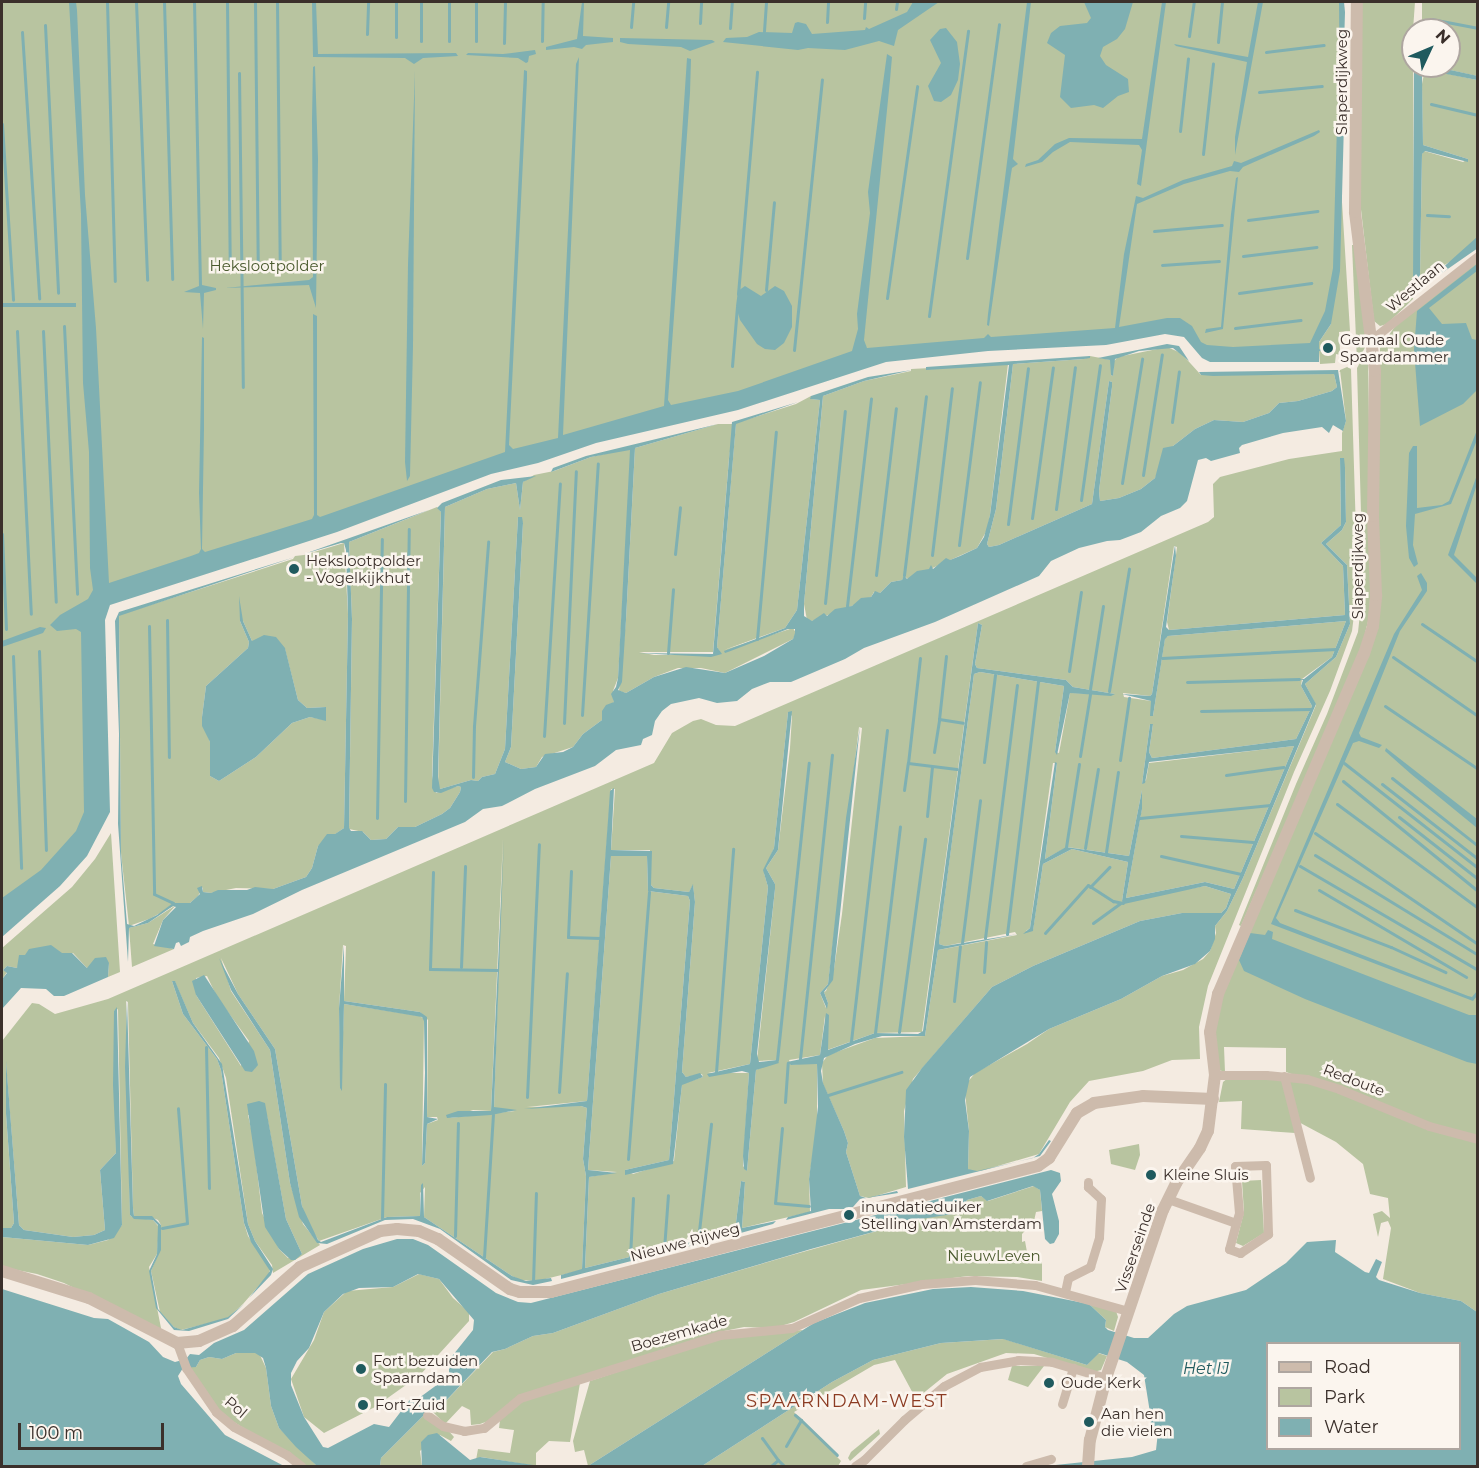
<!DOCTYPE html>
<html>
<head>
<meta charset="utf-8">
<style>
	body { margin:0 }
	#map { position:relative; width:1479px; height:1468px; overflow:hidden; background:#f4ebe1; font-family:Montserrat,sans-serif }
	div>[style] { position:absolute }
	.green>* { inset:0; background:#b8c4a0 }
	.water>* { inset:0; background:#7fb0b2; transform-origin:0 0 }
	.stream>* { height:3px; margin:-1.5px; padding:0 1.5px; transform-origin:1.5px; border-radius:1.5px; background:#7fb0b2 }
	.minor>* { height:9px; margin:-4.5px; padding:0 4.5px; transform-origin:4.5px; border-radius:4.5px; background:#cdbbac }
	.tertiary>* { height:12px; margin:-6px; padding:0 6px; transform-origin:6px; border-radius:6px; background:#cdbbac }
	.dots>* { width:16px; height:16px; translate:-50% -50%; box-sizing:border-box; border:3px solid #fbf5ee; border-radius:50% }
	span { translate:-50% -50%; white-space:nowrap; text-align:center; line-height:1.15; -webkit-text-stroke:5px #fbf5ee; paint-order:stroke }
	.street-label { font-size:15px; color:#3b302b }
	.park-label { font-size:15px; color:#4a5a2e }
	.poi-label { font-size:15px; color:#3b302b }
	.left { translate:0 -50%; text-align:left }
	.water-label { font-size:16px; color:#1f5a5e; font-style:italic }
	.quarter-label { font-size:18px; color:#8c3b22; letter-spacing:1.5px }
	.frame { position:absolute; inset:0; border:3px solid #3b302b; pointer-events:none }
	.legend { position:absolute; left:1266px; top:1342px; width:195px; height:108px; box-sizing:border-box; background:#fbf5ee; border:2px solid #aea6a0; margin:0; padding:8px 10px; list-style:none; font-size:18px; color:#3b302b }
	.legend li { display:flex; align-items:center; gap:12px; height:30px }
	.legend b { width:30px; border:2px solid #aea6a0 }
	.north { position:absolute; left:1401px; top:18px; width:60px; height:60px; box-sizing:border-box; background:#fbf5ee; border:2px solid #aea6a0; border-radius:50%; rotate:46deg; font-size:16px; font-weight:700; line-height:24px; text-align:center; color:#3b302b }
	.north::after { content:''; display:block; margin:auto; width:21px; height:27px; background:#1f5a5e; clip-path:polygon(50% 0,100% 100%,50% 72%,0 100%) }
	.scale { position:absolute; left:18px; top:1423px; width:146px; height:27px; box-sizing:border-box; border:3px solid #3b302b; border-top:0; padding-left:8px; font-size:18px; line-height:21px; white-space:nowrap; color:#3b302b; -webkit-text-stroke:4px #fbf5ee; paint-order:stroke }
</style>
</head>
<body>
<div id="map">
	<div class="green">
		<i style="clip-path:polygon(2px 2px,1342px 2px,1342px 212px,1342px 202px,1350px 331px,1339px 332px,1340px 350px,1349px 351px,1349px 359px,1345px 361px,1345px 356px,1336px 354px,1335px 363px,1320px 364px,1319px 351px,1324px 351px,1318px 349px,1319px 342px,1331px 324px,1331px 301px,1311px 347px,1204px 351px,1174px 327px,923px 350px,521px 457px,123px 591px,86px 616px,90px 829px,2px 915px)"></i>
		<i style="clip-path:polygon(1362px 2px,1415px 2px,1413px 30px,1414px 290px,1413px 299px,1387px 324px,1380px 326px,1374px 321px,1360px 201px)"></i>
		<i style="clip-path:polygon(1422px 2px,1477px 2px,1477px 76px,1432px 66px,1449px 66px,1449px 30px,1422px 30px)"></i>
		<i style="clip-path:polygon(1425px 69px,1477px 80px,1478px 237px,1453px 260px,1422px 278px,1420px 277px,1422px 154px,1424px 151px,1463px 162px,1468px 159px,1423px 145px,1422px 84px)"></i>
		<i style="clip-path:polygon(1352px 245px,1355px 245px,1368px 342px,1357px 362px)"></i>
		<i style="clip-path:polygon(1477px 260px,1477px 1137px,1466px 1136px,1286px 1072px,1286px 1048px,1224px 1047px,1225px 1072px,1219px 1070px,1215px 1034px,1223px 993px,1363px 669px,1378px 518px,1380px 348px,1396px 325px)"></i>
		<i style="clip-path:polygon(1167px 347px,1181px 353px,1201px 375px,1334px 374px,1337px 387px,1332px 391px,1298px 401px,1279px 403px,1269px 413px,1243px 422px,1214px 420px,1195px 429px,1173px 446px,1155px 478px,1141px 489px,1119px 498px,1100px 501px,1099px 491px,1112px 387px,1112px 382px,1109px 381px,1092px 504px,999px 545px,989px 547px,987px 544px,996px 509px,1013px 364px,1084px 359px,1090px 356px,1111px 360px,1111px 375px,1113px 376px,1114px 361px,1118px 357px)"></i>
		<i style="clip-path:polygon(1368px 348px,1371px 580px,1369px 617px,1361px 650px,1241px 926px,1239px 925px,1296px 784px,1327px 714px,1358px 632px,1363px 586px,1357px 368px)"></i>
		<i style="clip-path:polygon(1008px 364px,990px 515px,987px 530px,977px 548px,908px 579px,904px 576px,902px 580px,891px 582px,880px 593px,874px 592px,871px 597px,852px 606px,812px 621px,807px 620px,804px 604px,823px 396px,864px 381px,911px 371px,911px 369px)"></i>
		<i style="clip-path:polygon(evenodd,1347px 367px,1351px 369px,1357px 565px,1357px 591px,1352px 631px,1330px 691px,1294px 772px,1208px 986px,1199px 1027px,1200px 1059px,1172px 1060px,1143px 1071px,1089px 1081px,1070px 1102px,1039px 1154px,984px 1170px,973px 1172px,968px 1169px,969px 1131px,965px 1092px,967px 1083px,975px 1073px,1027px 1044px,1049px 1029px,1121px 999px,1162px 976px,1183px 970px,1203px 959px,1210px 951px,1216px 933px,1215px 926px,1227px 911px,1243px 878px,1316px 705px,1305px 684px,1336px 657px,1350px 624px,1347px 565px,1326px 544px,1342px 530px,1346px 522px,1345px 467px,1340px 458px,1341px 525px,1321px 543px,1343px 566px,1345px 615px,1169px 630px,1167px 622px,1177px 547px,1174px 546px,1152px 694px,1150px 696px,1123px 693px,1124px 697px,1151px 701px,1153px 716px,1165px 638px,1168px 636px,1346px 621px,1332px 657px,1302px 679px,1301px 686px,1312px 706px,1296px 739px,1152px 758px,1149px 752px,1153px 724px,1150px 724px,1142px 784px,1146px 780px,1149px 763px,1294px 746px,1234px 889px,1205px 882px,1126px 898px,1142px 808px,1142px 790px,1129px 856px,1067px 847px,1045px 859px,1057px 763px,1053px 763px,1030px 928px,1026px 931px,1033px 930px,1043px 864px,1072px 849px,1128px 862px,1122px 901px,1205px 886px,1231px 894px,1226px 908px,1221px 913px,1182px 913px,1140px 921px,1033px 966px,992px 987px,913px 1079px,904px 1111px,906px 1187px,869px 1198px,860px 1196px,846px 1152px,848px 1143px,844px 1131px,823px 1084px,822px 1063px,828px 1055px,875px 1038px,925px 1036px,938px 950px,1017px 935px,1015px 932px,945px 946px,939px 944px,939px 940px,974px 674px,980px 672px,1064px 686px,1055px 752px,1059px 753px,1070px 693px,1115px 694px,1073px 687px,1066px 680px,977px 668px,975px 664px,982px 625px,978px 623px,922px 1032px,875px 1033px,827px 1050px,825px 1016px,820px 1055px,789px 1060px,791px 1065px,815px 1062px,817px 1064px,817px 1127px,809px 1179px,810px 1212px,742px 1228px,745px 1182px,741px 1181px,735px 1231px,585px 1268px,589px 1177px,617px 1172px,588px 1170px,611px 856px,647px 856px,648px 891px,688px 896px,690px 901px,669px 1160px,625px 1170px,633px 1174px,674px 1161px,682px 1084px,703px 1077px,702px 1074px,686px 1077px,682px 1072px,695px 902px,693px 885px,689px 892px,654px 888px,651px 885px,650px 850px,611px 850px,615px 789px,611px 789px,587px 1101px,527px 1107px,581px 1106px,587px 1108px,583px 1159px,586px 1176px,582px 1270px,537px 1281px,520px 1280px,512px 1276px,424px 1217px,425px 1187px,420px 1193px,420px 1216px,387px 1217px,319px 1241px,307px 1222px,302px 1206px,275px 1049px,238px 994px,221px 958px,231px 991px,270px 1050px,290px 1183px,303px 1224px,320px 1245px,273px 1273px,272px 1265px,255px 1241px,248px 1224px,226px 1078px,219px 1058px,193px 1023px,175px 982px,172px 981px,183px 1014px,217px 1059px,221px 1070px,244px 1223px,248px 1236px,270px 1269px,269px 1274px,243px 1304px,229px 1317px,221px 1320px,181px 1330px,174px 1327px,160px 1312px,151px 1271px,160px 1250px,161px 1225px,158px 1220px,148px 1216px,134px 1216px,133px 1208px,128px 1002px,126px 1001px,130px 1215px,132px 1217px,153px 1220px,159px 1227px,157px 1254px,149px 1267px,161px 1328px,160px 1330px,64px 1283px,37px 1274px,2px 1267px,2px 1237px,88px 1245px,108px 1240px,122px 1225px,118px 1009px,114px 1011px,116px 1153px,100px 1170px,105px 1230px,94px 1235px,73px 1237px,24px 1230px,19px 1225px,6px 1063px,6px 1114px,14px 1223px,11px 1228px,2px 1228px,2px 1041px,32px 1003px,39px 1004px,55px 1014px,108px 999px,654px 763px,672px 733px,693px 721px,701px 719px,716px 725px,735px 726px,1208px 522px,1214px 517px,1213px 484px,1220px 477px,1289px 459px,1342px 451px,1342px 433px,1346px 421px,1340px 370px,1347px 367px,788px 712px,792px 716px,790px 748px,778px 850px,766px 868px,775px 884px,775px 889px,757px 1061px,777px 1060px,756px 1070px,747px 1171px,743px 1166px,749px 1073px,708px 1073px,750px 1064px,768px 887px,764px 873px,774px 848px,788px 712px,1347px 367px,859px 727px,862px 728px,842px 914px,834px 969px,826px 991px,824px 992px,828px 1003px,826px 1008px,820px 993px,828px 984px,859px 727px,1347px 367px,503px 838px,494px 1108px,515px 1111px,449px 1118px,473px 1110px,491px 1111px,503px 838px,1347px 367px,343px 945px,346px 946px,344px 1001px,420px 1012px,428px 1020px,427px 1117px,437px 1117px,438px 1120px,427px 1124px,425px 1163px,422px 1166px,424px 1019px,420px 1016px,344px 1004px,341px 1091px,339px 1008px,343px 945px,1347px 367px,207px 976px,217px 997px,249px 1041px,241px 1066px,196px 995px,196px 978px,207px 976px,1347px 367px,248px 1115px,267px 1116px,286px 1219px,302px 1254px,288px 1258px,279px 1249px,262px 1213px,253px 1137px,248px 1115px)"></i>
		<i style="clip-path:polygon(811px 396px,811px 399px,820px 400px,797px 610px,785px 628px,724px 650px,793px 628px,796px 633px,793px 639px,725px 673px,701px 668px,678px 668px,654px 677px,626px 693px,619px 691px,626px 620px,635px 448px,718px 424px,734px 424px,729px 458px,713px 652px,639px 652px,654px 655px,717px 655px,720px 652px,717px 647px,736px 423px,796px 404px)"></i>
		<i style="clip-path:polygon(627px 449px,630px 450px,630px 467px,626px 545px,618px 678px,613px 691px,614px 702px,603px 714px,602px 720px,583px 734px,573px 747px,542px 757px,536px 767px,521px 769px,505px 762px,511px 747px,523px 523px,518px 517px,505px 749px,495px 774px,482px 777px,478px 781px,471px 780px,440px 789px,438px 787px,445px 507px,487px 489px,516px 483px,520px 510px,523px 482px,534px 475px,554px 471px,591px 457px)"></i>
		<i style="clip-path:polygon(437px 507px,441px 512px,432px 776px,436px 793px,458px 786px,461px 787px,460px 792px,450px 808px,442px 814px,415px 827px,398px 827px,386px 839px,371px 840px,363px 832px,349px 829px,352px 619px,349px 542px)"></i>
		<i style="clip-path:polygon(evenodd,344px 543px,348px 614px,344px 828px,318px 846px,312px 868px,306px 877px,273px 889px,236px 888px,211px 893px,203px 892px,203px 887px,198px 896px,190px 903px,179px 903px,149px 919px,129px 926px,121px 853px,119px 615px,293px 559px,295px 556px,304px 555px,344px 543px,240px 621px,243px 621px,252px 641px,285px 649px,298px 700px,307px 708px,326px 707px,326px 720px,310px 717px,292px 723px,256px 757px,219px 781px,210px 776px,210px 742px,202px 717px,206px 686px,248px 648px,249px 642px,240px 621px)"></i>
		<i style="clip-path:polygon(111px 833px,120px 972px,108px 977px,109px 963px,87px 968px,73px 953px,25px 956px,17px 968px,7px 966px,3px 970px,7px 972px,3px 978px,2px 948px,72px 887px,95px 859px)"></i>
		<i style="clip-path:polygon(176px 905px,163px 920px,153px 944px,174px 949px,132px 967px,129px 928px,148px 923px)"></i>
		<i style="clip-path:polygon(1228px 1078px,1270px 1078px,1319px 1085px,1439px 1133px,1477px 1142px,1477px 1312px,1461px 1301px,1420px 1293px,1383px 1279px,1391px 1228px,1388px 1221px,1381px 1223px,1378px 1237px,1373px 1214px,1382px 1211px,1390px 1218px,1388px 1198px,1370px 1194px,1363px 1164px,1336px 1142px,1293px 1119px,1295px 1133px,1241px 1129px,1242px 1101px,1219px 1102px,1223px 1082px)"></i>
		<i style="clip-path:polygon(1139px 1144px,1140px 1155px,1135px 1170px,1111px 1164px,1109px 1150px)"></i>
		<i style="clip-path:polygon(1261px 1180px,1264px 1233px,1243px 1246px,1236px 1243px,1244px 1212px,1242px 1181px)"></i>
		<i style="clip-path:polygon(1034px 1186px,1040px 1190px,1042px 1211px,1036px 1212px,1034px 1221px,1022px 1234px,1022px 1242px,1025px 1241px,1029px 1263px,1042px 1262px,1042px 1281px,1017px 1277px,968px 1276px,861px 1290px,794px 1322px,774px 1328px,744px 1327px,724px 1331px,517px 1397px,491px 1420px,480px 1424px,471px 1425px,470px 1410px,462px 1406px,445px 1424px,430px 1409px,439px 1408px,493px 1352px,505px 1349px,533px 1336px,553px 1333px,659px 1294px,785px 1257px,927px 1217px,959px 1213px,967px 1200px,981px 1196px,988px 1201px)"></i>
		<i style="clip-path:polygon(419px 1274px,439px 1279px,453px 1298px,469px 1312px,469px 1321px,420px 1375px,375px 1407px,324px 1433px,304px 1417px,291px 1379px,314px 1340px,324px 1312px,347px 1291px,393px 1287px)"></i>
		<i style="clip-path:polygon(1089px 1304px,1116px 1311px,1118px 1317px,1114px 1331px,1105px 1327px,1106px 1320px)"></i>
		<i style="clip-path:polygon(803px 1330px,588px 1466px,584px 1450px,575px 1452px,573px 1441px,590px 1381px,727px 1336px)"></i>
		<i style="clip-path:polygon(1004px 1339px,1087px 1365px,1098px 1353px,1107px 1356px,1101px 1370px,1094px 1372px,1034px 1354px,1006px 1353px,947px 1374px,916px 1399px,895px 1360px,874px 1365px,794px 1412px,841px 1461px,838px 1466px,702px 1466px,832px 1382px,873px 1360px,941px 1343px)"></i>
		<i style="clip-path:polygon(236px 1353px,259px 1353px,266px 1368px,271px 1406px,279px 1428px,317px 1466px,305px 1466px,229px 1419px,217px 1408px,188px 1366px,196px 1367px,200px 1360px,209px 1357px,222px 1359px)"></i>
		<i style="clip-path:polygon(1012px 1366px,1044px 1366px,1028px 1387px,1008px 1380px)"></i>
		<i style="clip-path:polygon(580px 1383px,570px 1442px,549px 1441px,536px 1453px,536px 1466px,481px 1457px,476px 1460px,478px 1449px,510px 1453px,514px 1430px,499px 1428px,500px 1420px,521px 1402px)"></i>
		<i style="clip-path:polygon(424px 1415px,447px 1429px,454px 1437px,451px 1441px,440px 1435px,420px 1451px,422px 1466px,380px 1466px,381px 1458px)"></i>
		<i style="clip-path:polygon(879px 1429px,880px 1434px,850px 1461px,848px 1458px,851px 1452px)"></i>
	</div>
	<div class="water">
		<i style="clip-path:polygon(69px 2px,76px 2px,77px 10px,85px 195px,96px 328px,109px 583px,191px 556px,199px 553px,201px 549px,199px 493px,202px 337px,204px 338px,204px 429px,202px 549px,205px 552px,312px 519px,314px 515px,313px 314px,317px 316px,317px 515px,320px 517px,505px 452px,524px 70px,527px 71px,527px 79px,509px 445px,513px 449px,558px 438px,576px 64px,579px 57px,563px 435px,664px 406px,687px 58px,691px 59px,690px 93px,668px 400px,671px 405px,738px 391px,852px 351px,858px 329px,857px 314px,870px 213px,868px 192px,887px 54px,892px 57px,890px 80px,864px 340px,867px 348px,984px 338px,988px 334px,991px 337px,1115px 328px,1124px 254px,1136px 196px,1143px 198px,1183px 180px,1232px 166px,1234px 161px,1241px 163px,1319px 130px,1320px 132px,1314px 136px,1243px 167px,1239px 172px,1230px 171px,1184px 184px,1137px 204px,1119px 327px,1167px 318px,1180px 318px,1192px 326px,1201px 342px,1207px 345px,1233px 347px,1310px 343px,1325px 311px,1333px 268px,1337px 124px,1341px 122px,1344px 123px,1340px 271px,1331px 324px,1319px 342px,1319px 349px,1325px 351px,1319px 351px,1319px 362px,1210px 362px,1202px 358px,1184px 337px,1165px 334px,1106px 345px,988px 351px,886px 362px,738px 410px,596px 443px,538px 463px,491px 474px,337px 532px,110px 605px,105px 620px,110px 812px,87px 856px,60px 886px,2px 937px,2px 898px,41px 870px,76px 831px,84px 812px,81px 632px,76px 629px,57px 631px,50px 625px,60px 615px,88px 599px,93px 590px,90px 568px,89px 452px,83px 383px,81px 214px)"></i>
		<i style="clip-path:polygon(193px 2px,196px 2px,202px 285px,216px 288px,216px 290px,204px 293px,203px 329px,200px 293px,184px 292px,199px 286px)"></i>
		<i style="clip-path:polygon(312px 2px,316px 2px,318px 54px,456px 53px,458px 56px,423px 58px,414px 64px,405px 58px,313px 57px)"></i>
		<i style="clip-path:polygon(582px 2px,584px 2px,583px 36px,613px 38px,613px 42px,586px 45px,582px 49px,574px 47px,546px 50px,546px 47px,577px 39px)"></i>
		<i style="clip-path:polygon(913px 2px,939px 2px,898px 30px,894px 46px,879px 41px,845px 50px,808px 48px,798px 50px,723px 42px,726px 38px,747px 37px,759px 32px,792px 33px,795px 23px,798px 22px,806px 24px,812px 34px,865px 30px,866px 27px,869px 29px,907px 12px)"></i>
		<i style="clip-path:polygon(1027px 2px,1031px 2px,1013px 159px,1018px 164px,1012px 168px,1011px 174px,989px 326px,987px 325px,988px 314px)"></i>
		<i style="clip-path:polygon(1084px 2px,1133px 2px,1125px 29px,1117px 39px,1103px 47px,1100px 56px,1106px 65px,1128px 79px,1129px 92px,1118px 96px,1103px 108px,1094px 105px,1071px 108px,1060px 97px,1065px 55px,1047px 43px,1051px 33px,1060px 26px,1087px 23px,1091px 18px)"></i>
		<i style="clip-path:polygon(1162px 2px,1166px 2px,1141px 186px,1137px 184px,1142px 150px,1139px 145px,1070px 142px,1053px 152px,1042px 162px,1025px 167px,1026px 164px,1038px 160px,1055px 144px,1069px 138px,1142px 139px)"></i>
		<i style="clip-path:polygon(1258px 2px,1263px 2px,1235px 155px,1235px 137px,1247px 62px,1176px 46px,1174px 44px,1248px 57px)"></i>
		<i style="clip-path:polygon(1339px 2px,1344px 2px,1345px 12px,1342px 115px,1340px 108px)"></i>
		<i style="clip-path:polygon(946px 28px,957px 42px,960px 64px,958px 80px,951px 95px,941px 102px,934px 101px,928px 86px,941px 63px,930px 40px,940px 29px)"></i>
		<i style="clip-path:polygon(620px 38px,712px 40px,715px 42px,690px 51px,681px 47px,628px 44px,620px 42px)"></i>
		<i style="clip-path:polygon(535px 50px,536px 54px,529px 56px,528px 62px,526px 63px,518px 58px,466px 55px,468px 53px,503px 54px)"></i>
		<i style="clip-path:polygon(315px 66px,318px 159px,316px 308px,309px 285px,225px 288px,309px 280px,313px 277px,312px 119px,313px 67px)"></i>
		<i style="clip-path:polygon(1414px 66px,1432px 66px,1478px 76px,1477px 80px,1426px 70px,1422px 73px,1423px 145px,1468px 159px,1468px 162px,1425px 151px,1422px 154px,1420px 277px,1439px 271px,1477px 237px,1478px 248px,1416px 291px,1413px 285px)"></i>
		<i style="clip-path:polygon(415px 71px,413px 346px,410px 476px,407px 481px,405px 462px,408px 264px)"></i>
		<i style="clip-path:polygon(1238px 177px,1223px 329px,1205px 333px,1206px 329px,1221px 327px,1231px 214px,1236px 178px)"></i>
		<i style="clip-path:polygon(1477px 264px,1477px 271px,1429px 308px,1442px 324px,1466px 323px,1472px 339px,1477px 340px,1477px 390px,1463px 404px,1420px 426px,1414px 350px,1417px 311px)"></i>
		<i style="clip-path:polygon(745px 286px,761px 296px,775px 286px,784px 291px,792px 306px,792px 327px,784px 343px,775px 350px,765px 349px,757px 344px,740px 320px,736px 306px,738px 291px)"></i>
		<i style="left:76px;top:303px;width:4px;height:75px;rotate:90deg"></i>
		<i style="clip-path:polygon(1167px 344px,1179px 346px,1189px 361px,1173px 348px,1139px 351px,1115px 359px,1113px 376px,1111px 375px,1110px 360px,1098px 358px)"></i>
		<i style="clip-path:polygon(1090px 356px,1090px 358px,1084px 359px,1013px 364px,996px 509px,987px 544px,989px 547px,999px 545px,1092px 504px,1109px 381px,1112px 382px,1112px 387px,1099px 491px,1100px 501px,1119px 498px,1141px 489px,1155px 478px,1163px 448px,1173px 446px,1195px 429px,1214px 420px,1243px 422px,1269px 413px,1279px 403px,1298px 401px,1332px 391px,1337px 387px,1334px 374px,1213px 376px,1201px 375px,1199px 372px,1338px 370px,1346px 421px,1343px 431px,1333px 425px,1329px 433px,1322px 427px,1283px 433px,1242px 445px,1239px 448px,1240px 453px,1211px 461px,1206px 458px,1198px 460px,1187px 501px,1180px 508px,1161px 516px,1141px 532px,1120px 540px,1107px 541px,1079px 548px,1051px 561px,1039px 576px,935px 622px,864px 648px,845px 659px,791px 682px,770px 682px,752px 689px,737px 701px,717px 703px,699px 698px,671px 704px,662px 711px,655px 721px,652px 735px,643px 739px,641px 745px,616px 750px,595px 766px,535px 789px,502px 806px,483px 809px,465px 822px,302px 890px,253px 914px,203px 931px,190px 937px,189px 942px,181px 946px,179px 942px,176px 943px,174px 949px,154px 946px,163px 920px,176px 907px,173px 906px,148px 923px,129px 928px,128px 962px,118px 824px,119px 734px,115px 621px,119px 612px,295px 557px,119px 616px,121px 853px,127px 924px,134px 926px,157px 915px,173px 903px,190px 903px,200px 894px,197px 888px,202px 886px,203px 892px,211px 893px,218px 890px,247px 890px,255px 887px,273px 889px,306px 877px,312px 868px,318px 846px,327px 834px,335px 834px,344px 828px,348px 614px,346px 550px,344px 543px,341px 543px,304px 554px,429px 510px,349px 542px,352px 619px,349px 828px,351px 831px,362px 831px,371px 840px,386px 839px,398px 827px,415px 827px,442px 814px,450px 808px,460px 792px,461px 787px,458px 786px,441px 793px,434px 792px,432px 788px,441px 512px,437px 508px,442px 503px,501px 480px,536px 476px,523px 482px,520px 510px,516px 483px,487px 489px,445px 507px,438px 777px,440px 789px,471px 780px,478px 781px,482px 777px,495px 774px,505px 749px,518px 517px,522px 517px,523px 523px,511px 747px,505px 762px,521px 769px,536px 767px,545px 754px,563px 752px,573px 747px,583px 734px,602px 720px,602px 711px,606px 705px,614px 702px,611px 694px,616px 687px,618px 678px,630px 450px,591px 457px,551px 472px,553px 468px,586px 456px,718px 424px,635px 448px,626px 620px,622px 682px,618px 690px,626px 693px,654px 677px,686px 667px,725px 673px,764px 656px,793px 639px,795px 633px,795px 629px,788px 629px,728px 652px,725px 653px,724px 651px,785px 628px,797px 610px,820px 400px,810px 399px,811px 396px,868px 377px,912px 370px,864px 381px,823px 396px,804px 604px,804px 616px,812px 621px,824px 613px,827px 616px,835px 609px,852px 606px,861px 598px,871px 597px,875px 591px,880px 593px,891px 582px,902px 580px,904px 575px,907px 579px,917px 571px,929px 569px,931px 565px,933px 569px,946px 558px,950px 560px,960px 556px,977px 548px,984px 537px,990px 515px,1009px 365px,926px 370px,926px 367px)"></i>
		<i style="clip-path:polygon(798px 402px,736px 424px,717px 647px,722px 654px,711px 657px,638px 653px,713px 654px,732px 422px)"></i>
		<i style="clip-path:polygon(1477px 430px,1477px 440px,1451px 504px,1415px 514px,1413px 545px,1418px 564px,1414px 567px,1409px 558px,1406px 526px,1409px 453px,1413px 446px,1417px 446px,1417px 508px,1442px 505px,1449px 501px)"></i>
		<i style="clip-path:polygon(1340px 458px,1344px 458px,1345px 467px,1346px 522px,1342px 530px,1326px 544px,1347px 565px,1350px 624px,1336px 657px,1305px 684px,1316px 704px,1243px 878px,1227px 911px,1215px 926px,1215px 939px,1210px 951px,1195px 964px,1162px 976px,1121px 999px,1049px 1029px,970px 1077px,965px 1100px,969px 1131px,968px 1169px,977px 1171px,1033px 1158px,1039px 1154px,1049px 1140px,1051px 1141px,1040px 1156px,908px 1189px,904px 1137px,906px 1090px,922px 1068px,992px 987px,1033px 966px,1140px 921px,1182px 913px,1221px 913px,1226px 908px,1231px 894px,1205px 886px,1124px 904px,1122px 901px,1128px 862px,1072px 849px,1043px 864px,1033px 931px,1023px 934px,1030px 928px,1055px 762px,1057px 763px,1045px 859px,1066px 847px,1129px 856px,1142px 790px,1142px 809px,1126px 898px,1205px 882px,1234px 889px,1294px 746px,1149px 762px,1145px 783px,1142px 784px,1150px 724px,1153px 724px,1149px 752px,1152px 758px,1296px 739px,1312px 706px,1301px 686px,1303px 680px,1299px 679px,1304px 679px,1332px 657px,1346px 621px,1168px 636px,1165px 639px,1153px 716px,1150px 716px,1151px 701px,1122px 694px,1150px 696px,1152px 694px,1175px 545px,1176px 556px,1166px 627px,1169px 630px,1345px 615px,1343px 566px,1321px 543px,1341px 525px)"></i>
		<i style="clip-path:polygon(1477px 475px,1477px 484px,1454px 555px,1477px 578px,1477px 584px,1448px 555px)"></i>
		<i style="clip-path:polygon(1421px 573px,1427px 583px,1427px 591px,1400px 631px,1359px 733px,1361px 737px,1382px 745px,1379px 748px,1359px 741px,1353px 743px,1276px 918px,1280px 923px,1468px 996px,1472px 997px,1477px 991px,1477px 996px,1473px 1001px,1271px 924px,1394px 634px,1422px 590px,1417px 576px)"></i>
		<i style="clip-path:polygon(239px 596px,243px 621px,252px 641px,264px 635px,276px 637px,285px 648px,298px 700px,307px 708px,326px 707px,326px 721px,310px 717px,292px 723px,256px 757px,219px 781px,210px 776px,210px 742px,202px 726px,202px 717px,206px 686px,248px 648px,249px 642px,240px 621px)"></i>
		<i style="clip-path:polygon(978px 623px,982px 625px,975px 664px,977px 668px,1066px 680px,1073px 687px,1115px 694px,1111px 696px,1070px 693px,1057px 755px,1055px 752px,1064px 686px,980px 672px,974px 674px,939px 941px,939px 944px,945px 946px,1018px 934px,938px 950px,925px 1036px,882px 1036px,855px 1044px,824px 1058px,821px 1071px,823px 1083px,844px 1131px,848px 1143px,846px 1152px,860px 1196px,866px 1198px,897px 1191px,898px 1193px,860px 1199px,853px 1207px,845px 1209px,829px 1209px,786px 1220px,788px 1217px,811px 1211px,809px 1179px,818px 1107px,817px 1064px,791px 1065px,787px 1062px,820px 1055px,826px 1013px,829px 1015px,828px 1050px,875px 1033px,918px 1034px,923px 1031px)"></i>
		<i style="clip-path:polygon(40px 627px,46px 628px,43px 633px,2px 647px,2px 641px)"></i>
		<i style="clip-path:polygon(792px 711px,778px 850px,766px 868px,775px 884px,775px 889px,757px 1054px,759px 1062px,777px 1060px,779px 1063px,756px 1070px,747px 1171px,744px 1169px,743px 1156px,749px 1073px,742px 1071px,709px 1077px,707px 1074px,750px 1064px,768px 887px,763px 870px,774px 848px,788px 712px)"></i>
		<i style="clip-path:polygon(860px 726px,833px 980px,824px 992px,828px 1003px,827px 1009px,820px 993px,828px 984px,846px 818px)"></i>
		<i style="clip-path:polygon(1386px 748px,1477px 819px,1477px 828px,1411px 774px,1385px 751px)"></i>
		<i style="clip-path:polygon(614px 788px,611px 850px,652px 851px,651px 885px,654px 888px,689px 892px,693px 884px,695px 902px,682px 1072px,686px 1077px,700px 1073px,703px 1077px,682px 1085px,673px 1164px,625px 1175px,625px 1170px,669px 1160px,690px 901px,688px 896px,648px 891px,647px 856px,611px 856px,588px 1170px,617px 1173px,589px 1177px,585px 1268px,735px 1231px,741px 1181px,745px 1182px,742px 1228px,776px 1221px,773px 1224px,737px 1234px,561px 1279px,561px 1275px,582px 1269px,586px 1176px,583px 1159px,587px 1108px,581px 1106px,524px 1109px,587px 1101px,608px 820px,610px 791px)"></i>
		<i style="clip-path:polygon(504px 838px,494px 1107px,517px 1110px,491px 1115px,447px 1118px,446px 1115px,458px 1111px,491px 1111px)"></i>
		<i style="clip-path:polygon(1268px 930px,1273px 932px,1272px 939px,1469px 1015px,1477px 1015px,1477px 1064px,1467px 1062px,1305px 999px,1244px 971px,1239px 960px,1250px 933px,1265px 935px)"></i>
		<i style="clip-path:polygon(51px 945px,62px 953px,72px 953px,87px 968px,95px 958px,106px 957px,109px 963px,108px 977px,64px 996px,54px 996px,46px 989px,21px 988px,2px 1009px,2px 971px,3px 978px,7px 973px,3px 970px,7px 966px,17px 968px,19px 955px,25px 955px,29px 949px)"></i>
		<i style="clip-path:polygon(344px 945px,344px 1001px,420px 1012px,427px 1017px,427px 1117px,438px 1119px,427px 1124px,425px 1163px,422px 1166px,425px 1073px,424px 1021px,422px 1017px,344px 1004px,342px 1091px,340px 1088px,339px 1008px)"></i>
		<i style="clip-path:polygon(219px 958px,238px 994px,275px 1049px,302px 1206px,318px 1240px,321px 1242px,387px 1217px,420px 1216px,421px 1185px,423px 1183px,424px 1217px,512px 1276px,526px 1281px,551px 1278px,552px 1281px,533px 1285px,511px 1280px,440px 1229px,413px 1219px,385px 1220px,327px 1244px,317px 1243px,299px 1217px,290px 1183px,270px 1050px,231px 990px)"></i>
		<i style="clip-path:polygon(204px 975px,254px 1051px,258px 1065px,252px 1072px,245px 1071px,196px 995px,192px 981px)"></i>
		<i style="clip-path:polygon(172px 981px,175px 981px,193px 1023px,222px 1064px,248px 1224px,255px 1241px,273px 1269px,271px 1275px,249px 1298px,270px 1271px,251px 1242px,244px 1223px,221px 1070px,217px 1059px,183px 1014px)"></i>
		<i style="clip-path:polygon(127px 999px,133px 1208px,134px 1216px,152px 1216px,161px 1225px,161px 1250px,151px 1271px,158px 1309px,174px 1327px,182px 1330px,228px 1317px,244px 1304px,228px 1319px,189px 1331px,174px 1330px,156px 1308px,149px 1271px,157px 1254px,158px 1225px,153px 1220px,134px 1219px,130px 1215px,125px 1067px)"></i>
		<i style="clip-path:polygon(117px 1007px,122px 1225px,114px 1238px,88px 1245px,2px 1237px,2px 1228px,11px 1228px,14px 1223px,6px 1114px,6px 1061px,19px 1225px,24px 1230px,73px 1237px,94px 1235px,105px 1230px,100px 1170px,116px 1153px,113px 1085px,114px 1011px)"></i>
		<i style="clip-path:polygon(259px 1101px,265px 1103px,286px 1219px,302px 1254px,295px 1260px,291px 1260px,279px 1249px,265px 1227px,247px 1104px)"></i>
		<i style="clip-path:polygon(evenodd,1051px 1170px,1060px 1173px,1061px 1181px,1052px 1194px,1059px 1221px,1059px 1234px,1054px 1243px,1050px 1244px,1045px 1239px,1040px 1190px,1033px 1186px,987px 1201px,981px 1196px,967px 1200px,959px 1213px,921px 1219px,811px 1249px,659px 1294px,553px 1333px,533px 1336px,505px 1349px,492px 1352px,439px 1408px,430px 1409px,381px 1458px,380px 1466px,317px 1466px,296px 1447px,279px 1428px,271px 1406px,266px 1368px,263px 1358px,255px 1353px,236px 1353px,222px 1359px,209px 1357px,200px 1360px,196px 1367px,183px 1368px,178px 1376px,181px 1384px,225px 1435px,284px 1466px,2px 1466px,2px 1289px,94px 1318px,108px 1319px,149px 1342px,163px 1357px,175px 1362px,186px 1359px,190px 1354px,199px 1355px,214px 1343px,244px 1330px,308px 1274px,363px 1249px,397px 1239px,413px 1239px,428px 1245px,496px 1293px,518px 1302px,531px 1303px,1051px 1170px,418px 1274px,439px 1279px,474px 1320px,473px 1330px,449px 1360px,449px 1376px,419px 1398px,412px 1397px,389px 1427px,374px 1424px,328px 1448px,323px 1447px,304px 1417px,291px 1385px,291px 1373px,297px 1361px,309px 1348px,324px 1312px,343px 1294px,359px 1288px,393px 1287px,418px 1274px)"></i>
		<i style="clip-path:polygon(evenodd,1336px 1240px,1335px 1252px,1365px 1272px,1369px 1273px,1376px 1259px,1382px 1262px,1376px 1277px,1379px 1280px,1420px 1293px,1461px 1301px,1477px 1312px,1477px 1466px,1046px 1466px,1132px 1457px,1156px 1450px,1158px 1432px,1150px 1431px,1151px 1419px,1144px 1375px,1127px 1362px,1099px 1353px,1087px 1365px,1003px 1339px,941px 1343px,873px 1360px,832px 1382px,702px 1466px,588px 1466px,814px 1323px,865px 1303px,933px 1289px,971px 1287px,1023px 1291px,1089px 1304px,1106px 1320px,1105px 1327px,1108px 1330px,1134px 1338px,1148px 1338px,1174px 1314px,1187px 1306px,1246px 1290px,1286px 1263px,1307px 1242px,1336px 1240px,1268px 1344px,1460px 1344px,1460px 1448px,1268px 1448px,1268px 1344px)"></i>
		<i style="clip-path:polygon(437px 1433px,470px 1460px,480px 1457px,540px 1466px,422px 1466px,421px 1442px,428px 1435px)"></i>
	</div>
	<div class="stream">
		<i style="left:107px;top:2px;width:279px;rotate:88.4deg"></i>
		<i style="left:136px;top:2px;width:278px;rotate:87.7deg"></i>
		<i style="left:164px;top:2px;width:277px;rotate:88.3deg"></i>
		<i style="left:227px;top:2px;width:268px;rotate:89.4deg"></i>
		<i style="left:255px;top:2px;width:266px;rotate:89.4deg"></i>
		<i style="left:277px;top:2px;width:267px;rotate:89.4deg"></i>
		<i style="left:896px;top:9px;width:7px;rotate:-82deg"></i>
		<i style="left:864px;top:18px;width:16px;rotate:-86deg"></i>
		<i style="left:1431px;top:19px;width:48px;rotate:10.8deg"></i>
		<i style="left:827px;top:22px;width:20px;rotate:-87deg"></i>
		<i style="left:700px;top:23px;width:21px;rotate:-87deg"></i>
		<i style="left:45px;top:25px;width:268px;rotate:87.2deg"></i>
		<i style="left:631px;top:27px;width:25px;rotate:-85deg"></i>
		<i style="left:666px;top:27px;width:25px;rotate:-85deg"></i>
		<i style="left:730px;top:28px;width:26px;rotate:-86deg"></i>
		<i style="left:764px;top:31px;width:29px;rotate:-86deg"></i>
		<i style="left:22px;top:32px;width:267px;rotate:86.3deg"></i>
		<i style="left:367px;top:34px;width:32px;rotate:-88deg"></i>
		<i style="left:1189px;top:36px;width:34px;rotate:-82deg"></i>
		<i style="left:396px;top:37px;width:35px;rotate:-90deg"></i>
		<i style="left:421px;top:41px;width:39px;rotate:-90deg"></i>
		<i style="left:449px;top:41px;width:39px;rotate:-90deg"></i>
		<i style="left:476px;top:41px;width:39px;rotate:-90deg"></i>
		<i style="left:542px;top:41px;width:39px;rotate:-89deg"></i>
		<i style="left:1218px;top:42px;width:40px;rotate:-84.3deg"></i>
		<i style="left:504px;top:43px;width:41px;rotate:-88.6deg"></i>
		<i style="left:1266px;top:52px;width:58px;rotate:-6.9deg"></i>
		<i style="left:239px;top:73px;width:314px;rotate:89.3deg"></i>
		<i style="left:1259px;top:92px;width:63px;rotate:-5.4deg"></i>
		<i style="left:1431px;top:104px;width:48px;rotate:13.2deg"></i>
		<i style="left:2px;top:124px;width:176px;rotate:86.4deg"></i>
		<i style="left:1180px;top:131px;width:73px;rotate:-83.7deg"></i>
		<i style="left:1203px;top:154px;width:91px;rotate:-83.7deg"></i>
		<i style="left:1427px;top:215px;width:22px;rotate:3deg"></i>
		<i style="left:1248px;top:220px;width:70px;rotate:-7.4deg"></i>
		<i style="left:1154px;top:231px;width:68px;rotate:-5deg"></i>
		<i style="left:1243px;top:256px;width:74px;rotate:-7deg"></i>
		<i style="left:967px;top:258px;width:236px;rotate:-82.2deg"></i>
		<i style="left:1162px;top:265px;width:57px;rotate:-4deg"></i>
		<i style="left:766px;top:290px;width:88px;rotate:-84.8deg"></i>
		<i style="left:1239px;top:293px;width:73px;rotate:-7.9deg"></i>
		<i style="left:738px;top:294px;width:223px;rotate:-85.1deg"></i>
		<i style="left:887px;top:298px;width:214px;rotate:-81.9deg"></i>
		<i style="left:929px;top:316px;width:288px;rotate:-82.2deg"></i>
		<i style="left:64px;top:326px;width:268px;rotate:87.2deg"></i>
		<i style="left:1235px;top:328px;width:66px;rotate:-6.9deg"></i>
		<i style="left:17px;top:331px;width:283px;rotate:87.2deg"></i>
		<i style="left:43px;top:331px;width:271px;rotate:87.3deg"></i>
		<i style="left:794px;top:350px;width:272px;rotate:-84.1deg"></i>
		<i style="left:732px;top:366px;width:59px;rotate:-85.2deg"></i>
		<i style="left:1172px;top:422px;width:51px;rotate:-82.2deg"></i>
		<i style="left:1143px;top:475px;width:122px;rotate:-81.1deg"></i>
		<i style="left:1122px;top:483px;width:126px;rotate:-80.8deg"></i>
		<i style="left:1081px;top:500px;width:136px;rotate:-82deg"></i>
		<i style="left:1056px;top:509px;width:143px;rotate:-82.4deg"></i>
		<i style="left:1032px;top:518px;width:152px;rotate:-82.1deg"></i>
		<i style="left:1008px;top:524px;width:157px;rotate:-82.7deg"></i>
		<i style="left:2px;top:534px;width:95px;rotate:87.6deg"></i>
		<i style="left:959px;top:545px;width:164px;rotate:-82.7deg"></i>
		<i style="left:675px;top:554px;width:47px;rotate:-83.9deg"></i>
		<i style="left:932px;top:555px;width:168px;rotate:-83.2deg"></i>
		<i style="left:876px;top:575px;width:168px;rotate:-83.2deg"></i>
		<i style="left:904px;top:575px;width:180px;rotate:-83deg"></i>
		<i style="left:825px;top:603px;width:193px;rotate:-84.1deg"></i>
		<i style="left:847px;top:606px;width:209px;rotate:-83.4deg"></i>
		<i style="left:167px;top:620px;width:137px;rotate:89.2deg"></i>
		<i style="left:1422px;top:624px;width:68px;rotate:34.2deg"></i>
		<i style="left:149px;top:626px;width:268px;rotate:88.9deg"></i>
		<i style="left:154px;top:894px;width:21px;rotate:25deg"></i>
		<i style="left:757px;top:639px;width:208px;rotate:-84.8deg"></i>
		<i style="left:39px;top:651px;width:199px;rotate:88deg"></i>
		<i style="left:668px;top:653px;width:64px;rotate:-85.5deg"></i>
		<i style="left:13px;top:656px;width:212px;rotate:87.8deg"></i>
		<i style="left:946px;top:656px;width:63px;rotate:96.3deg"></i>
		<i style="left:939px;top:719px;width:24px;rotate:9deg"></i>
		<i style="left:1393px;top:657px;width:103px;rotate:34.8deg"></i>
		<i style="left:920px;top:658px;width:106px;rotate:96.5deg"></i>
		<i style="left:908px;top:763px;width:49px;rotate:7deg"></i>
		<i style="left:1162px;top:658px;width:174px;rotate:-3deg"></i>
		<i style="left:1069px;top:671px;width:80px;rotate:-81.4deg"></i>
		<i style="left:1187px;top:682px;width:112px;rotate:-1.5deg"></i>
		<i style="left:1090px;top:689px;width:84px;rotate:-81.1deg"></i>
		<i style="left:1109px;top:691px;width:124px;rotate:-80.7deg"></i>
		<i style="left:1385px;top:706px;width:112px;rotate:34.1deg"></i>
		<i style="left:1201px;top:711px;width:109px;rotate:-1.1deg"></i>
		<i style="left:582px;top:715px;width:252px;rotate:-86.4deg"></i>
		<i style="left:564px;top:723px;width:252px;rotate:-87.3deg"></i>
		<i style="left:544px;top:736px;width:253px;rotate:-86.4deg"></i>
		<i style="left:934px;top:752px;width:33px;rotate:-81deg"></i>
		<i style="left:1080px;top:756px;width:63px;rotate:-80.8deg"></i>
		<i style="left:1120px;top:760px;width:63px;rotate:-81.7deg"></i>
		<i style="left:984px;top:762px;width:88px;rotate:-82.8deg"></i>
		<i style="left:1344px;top:763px;width:170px;rotate:38.1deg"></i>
		<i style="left:1226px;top:775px;width:58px;rotate:-8deg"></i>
		<i style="left:473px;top:777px;width:51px;rotate:-88.9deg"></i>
		<i style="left:474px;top:726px;width:185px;rotate:-85.6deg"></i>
		<i style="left:1392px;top:778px;width:110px;rotate:38.3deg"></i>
		<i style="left:1343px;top:781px;width:174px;rotate:39.2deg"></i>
		<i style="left:1382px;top:784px;width:122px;rotate:38deg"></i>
		<i style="left:904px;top:790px;width:27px;rotate:-82deg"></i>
		<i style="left:405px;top:801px;width:272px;rotate:-89.2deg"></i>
		<i style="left:1337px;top:804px;width:175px;rotate:36.4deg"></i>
		<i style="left:927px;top:816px;width:49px;rotate:-84.2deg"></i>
		<i style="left:1399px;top:817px;width:100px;rotate:38.1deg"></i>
		<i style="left:377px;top:818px;width:279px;rotate:-89deg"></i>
		<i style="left:1140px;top:818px;width:131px;rotate:-5.7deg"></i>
		<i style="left:1315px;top:833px;width:197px;rotate:34.3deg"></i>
		<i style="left:1181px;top:836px;width:72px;rotate:4.8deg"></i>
		<i style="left:1066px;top:847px;width:84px;rotate:-81.1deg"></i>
		<i style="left:1085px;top:848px;width:80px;rotate:-80.7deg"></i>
		<i style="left:1106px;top:852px;width:81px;rotate:-81.5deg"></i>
		<i style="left:1315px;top:855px;width:191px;rotate:31.5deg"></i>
		<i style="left:1161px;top:856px;width:82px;rotate:12.7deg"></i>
		<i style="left:1300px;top:866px;width:206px;rotate:30.3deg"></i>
		<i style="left:571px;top:871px;width:66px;rotate:92.6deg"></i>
		<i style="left:568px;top:937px;width:32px;rotate:2deg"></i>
		<i style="left:433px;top:872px;width:97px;rotate:91.8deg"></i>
		<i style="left:430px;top:969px;width:67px;rotate:0.9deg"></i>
		<i style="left:1090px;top:887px;width:28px;rotate:-46deg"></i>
		<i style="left:1319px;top:890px;width:171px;rotate:30.6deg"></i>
		<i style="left:1295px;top:910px;width:103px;rotate:21.1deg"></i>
		<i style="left:1391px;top:947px;width:60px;rotate:24.8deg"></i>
		<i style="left:1093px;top:923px;width:34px;rotate:-36deg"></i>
		<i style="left:1045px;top:933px;width:64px;rotate:-48.1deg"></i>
		<i style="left:1088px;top:885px;width:30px;rotate:33deg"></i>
		<i style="left:1113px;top:901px;width:10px;rotate:11deg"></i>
		<i style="left:1007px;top:934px;width:255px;rotate:-83deg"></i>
		<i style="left:985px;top:938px;width:255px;rotate:-82.8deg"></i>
		<i style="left:962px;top:943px;width:144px;rotate:-82.8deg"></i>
		<i style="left:461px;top:967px;width:101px;rotate:-87.7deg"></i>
		<i style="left:984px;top:972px;width:30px;rotate:-86deg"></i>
		<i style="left:954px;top:1001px;width:55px;rotate:-83.8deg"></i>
		<i style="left:899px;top:1032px;width:195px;rotate:-82.3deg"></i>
		<i style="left:875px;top:1033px;width:208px;rotate:-83.1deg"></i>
		<i style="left:851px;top:1041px;width:313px;rotate:-83.4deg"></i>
		<i style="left:206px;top:1047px;width:141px;rotate:88.8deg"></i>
		<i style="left:800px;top:1059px;width:306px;rotate:-84deg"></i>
		<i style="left:777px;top:1060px;width:299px;rotate:-83.9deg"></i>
		<i style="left:716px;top:1072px;width:224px;rotate:-85.6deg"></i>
		<i style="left:559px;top:1092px;width:119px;rotate:-86.2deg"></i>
		<i style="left:828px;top:1095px;width:77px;rotate:-17.5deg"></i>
		<i style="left:527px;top:1097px;width:253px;rotate:-87.3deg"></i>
		<i style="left:785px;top:1102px;width:39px;rotate:-86deg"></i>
		<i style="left:782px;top:1128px;width:75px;rotate:95.3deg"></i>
		<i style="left:775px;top:1203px;width:34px;rotate:5deg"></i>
		<i style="left:628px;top:1159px;width:268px;rotate:-85.5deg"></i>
		<i style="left:382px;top:1218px;width:134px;rotate:-88.7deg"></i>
		<i style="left:162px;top:1228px;width:25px;rotate:-11deg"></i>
		<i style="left:187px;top:1223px;width:115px;rotate:-94.5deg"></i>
		<i style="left:455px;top:1236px;width:113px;rotate:-88.5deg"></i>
		<i style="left:698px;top:1240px;width:117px;rotate:-83.6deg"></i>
		<i style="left:664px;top:1249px;width:54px;rotate:-85.8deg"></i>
		<i style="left:484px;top:1257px;width:143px;rotate:-86.4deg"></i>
		<i style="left:630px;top:1257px;width:59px;rotate:-87.1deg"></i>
		<i style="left:533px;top:1282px;width:89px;rotate:-88.1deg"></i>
		<i style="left:801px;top:1420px;width:50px;rotate:44.2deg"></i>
		<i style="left:762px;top:1438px;width:27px;rotate:54deg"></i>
		<i style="left:786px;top:1446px;width:30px;rotate:-60deg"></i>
		<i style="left:801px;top:1420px;width:8px;rotate:-140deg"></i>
		<i style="left:771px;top:1466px;width:9px;rotate:-41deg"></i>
		<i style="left:778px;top:1460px;width:8px;rotate:45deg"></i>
	</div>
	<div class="minor">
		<i style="left:1372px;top:339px;width:135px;rotate:-38.1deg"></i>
		<i style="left:1215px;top:1075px;width:51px"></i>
		<i style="left:1266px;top:1075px;width:41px;rotate:5.6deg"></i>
		<i style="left:1307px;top:1079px;width:34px;rotate:17deg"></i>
		<i style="left:1339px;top:1089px;width:97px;rotate:22.3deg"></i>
		<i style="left:1429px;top:1126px;width:51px;rotate:14.9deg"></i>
		<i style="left:1284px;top:1076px;width:105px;rotate:75.7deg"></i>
		<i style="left:1168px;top:1199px;width:72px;rotate:19.4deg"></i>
		<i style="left:1236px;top:1223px;width:27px;rotate:105deg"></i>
		<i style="left:1229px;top:1249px;width:12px;rotate:20deg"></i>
		<i style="left:1240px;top:1253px;width:34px;rotate:-34deg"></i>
		<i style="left:1268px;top:1234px;width:69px;rotate:-91.7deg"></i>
		<i style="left:1266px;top:1165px;width:31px;rotate:178deg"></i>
		<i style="left:1235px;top:1166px;width:47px;rotate:85.1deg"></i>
		<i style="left:1239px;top:1213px;width:10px;rotate:107deg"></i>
		<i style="left:1065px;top:1292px;width:14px;rotate:-78deg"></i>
		<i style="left:1068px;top:1278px;width:25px;rotate:-27deg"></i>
		<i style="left:1090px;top:1267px;width:31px;rotate:-73deg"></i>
		<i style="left:1099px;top:1237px;width:38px;rotate:-87deg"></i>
		<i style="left:1101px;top:1199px;width:18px;rotate:-137deg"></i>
		<i style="left:1088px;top:1187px;width:5px;rotate:-90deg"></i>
		<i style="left:177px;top:1343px;width:27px;rotate:70deg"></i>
		<i style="left:186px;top:1368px;width:53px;rotate:55.7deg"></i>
		<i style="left:216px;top:1412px;width:23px;rotate:40deg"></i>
		<i style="left:234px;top:1427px;width:60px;rotate:27.8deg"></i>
		<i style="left:287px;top:1455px;width:18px;rotate:38deg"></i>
		<i style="left:1062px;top:1404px;width:38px;rotate:-73deg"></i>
		<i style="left:427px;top:1415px;width:19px;rotate:35deg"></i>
		<i style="left:443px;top:1426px;width:22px;rotate:13deg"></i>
		<i style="left:464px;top:1431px;width:20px;rotate:-9deg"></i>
		<i style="left:484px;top:1428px;width:47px;rotate:-39.8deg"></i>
		<i style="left:520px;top:1398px;width:210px;rotate:-17.5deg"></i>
		<i style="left:720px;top:1335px;width:72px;rotate:-5.6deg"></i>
		<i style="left:792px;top:1328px;width:73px;rotate:-24.1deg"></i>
		<i style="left:859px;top:1298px;width:65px;rotate:-12.5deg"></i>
		<i style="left:922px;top:1284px;width:53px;rotate:-4.3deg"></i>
		<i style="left:975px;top:1280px;width:60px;rotate:4.8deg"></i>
		<i style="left:1035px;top:1285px;width:97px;rotate:15.6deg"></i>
		<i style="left:855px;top:1466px;width:11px;rotate:-34deg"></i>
		<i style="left:864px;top:1460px;width:57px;rotate:-45deg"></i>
		<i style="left:904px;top:1420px;width:52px;rotate:-40.4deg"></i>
		<i style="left:944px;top:1386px;width:41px;rotate:-27.8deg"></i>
		<i style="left:980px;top:1367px;width:39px;rotate:-10deg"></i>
		<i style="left:1018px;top:1360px;width:34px;rotate:3deg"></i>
		<i style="left:1052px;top:1362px;width:56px;rotate:16.5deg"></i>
		<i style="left:1026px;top:1466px;width:26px;rotate:-16deg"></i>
	</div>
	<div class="tertiary">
		<i style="left:2px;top:1271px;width:91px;rotate:17.2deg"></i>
		<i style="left:89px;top:1298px;width:99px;rotate:27.1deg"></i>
		<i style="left:177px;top:1343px;width:22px;rotate:-5deg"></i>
		<i style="left:199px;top:1341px;width:37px;rotate:-24deg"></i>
		<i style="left:233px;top:1326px;width:89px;rotate:-41.4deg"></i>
		<i style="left:300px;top:1267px;width:88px;rotate:-24.2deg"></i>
		<i style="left:380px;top:1231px;width:17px;rotate:-7deg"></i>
		<i style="left:397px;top:1229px;width:22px;rotate:5deg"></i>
		<i style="left:419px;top:1231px;width:21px;rotate:23deg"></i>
		<i style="left:438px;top:1239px;width:88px;rotate:34.8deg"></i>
		<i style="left:510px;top:1289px;width:10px;rotate:17deg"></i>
		<i style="left:520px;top:1292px;width:31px"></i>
		<i style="left:551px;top:1292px;width:503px;rotate:-14.51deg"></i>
		<i style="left:1038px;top:1166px;width:14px;rotate:-36deg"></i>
		<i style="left:1049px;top:1158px;width:53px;rotate:-58.1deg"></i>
		<i style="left:1077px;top:1113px;width:20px;rotate:-30deg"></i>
		<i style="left:1094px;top:1103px;width:49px;rotate:-8.1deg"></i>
		<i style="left:1143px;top:1096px;width:70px;rotate:2.5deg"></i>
		<i style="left:1088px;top:1466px;width:26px;rotate:-86deg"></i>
		<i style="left:1090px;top:1440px;width:64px;rotate:-75.5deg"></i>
		<i style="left:1106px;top:1378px;width:177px;rotate:-71.3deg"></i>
		<i style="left:1163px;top:1210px;width:30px;rotate:-64deg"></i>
		<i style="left:1176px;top:1183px;width:42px;rotate:-55.6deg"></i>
		<i style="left:1200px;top:1148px;width:19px;rotate:-65deg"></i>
		<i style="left:1208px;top:1131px;width:56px;rotate:-82.9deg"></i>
		<i style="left:1215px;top:1075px;width:43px;rotate:-96.6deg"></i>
		<i style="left:1210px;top:1032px;width:39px;rotate:-78deg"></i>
		<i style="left:1218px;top:994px;width:370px;rotate:-66.8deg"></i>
		<i style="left:1364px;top:654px;width:29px;rotate:-72deg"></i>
		<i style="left:1373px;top:626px;width:31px;rotate:-84deg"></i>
		<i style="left:1376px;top:595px;width:79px;rotate:-92.2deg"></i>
		<i style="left:1373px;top:516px;width:145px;rotate:-89.2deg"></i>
		<i style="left:1375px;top:371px;width:160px;rotate:-97.2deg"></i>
		<i style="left:1355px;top:212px;width:210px;rotate:-89.5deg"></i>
	</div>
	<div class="dots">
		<i style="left:1328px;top:348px;background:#1f5a5e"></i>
		<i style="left:294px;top:569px;background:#1f5a5e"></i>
		<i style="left:1151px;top:1175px;background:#1f5a5e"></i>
		<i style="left:849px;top:1215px;background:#1f5a5e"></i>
		<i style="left:361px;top:1369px;background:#1f5a5e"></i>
		<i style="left:1049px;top:1383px;background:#1f5a5e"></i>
		<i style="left:363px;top:1405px;background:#1f5a5e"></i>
		<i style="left:1089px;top:1422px;background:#1f5a5e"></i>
	</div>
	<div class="street-label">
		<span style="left:1342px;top:82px;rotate:-90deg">Slaperdijkweg</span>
		<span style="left:1415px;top:286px;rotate:-40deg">Westlaan</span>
		<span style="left:1358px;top:566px;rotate:-90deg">Slaperdijkweg</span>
		<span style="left:1354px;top:1080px;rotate:21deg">Redoute</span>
		<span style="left:685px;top:1242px;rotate:-15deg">Nieuwe Rijweg</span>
		<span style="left:1135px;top:1248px;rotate:-71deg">Visserseinde</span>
		<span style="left:679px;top:1333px;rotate:-16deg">Boezemkade</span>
		<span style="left:236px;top:1407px;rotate:41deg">Pol</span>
	</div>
	<div class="park-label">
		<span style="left:267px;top:266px">Hekslootpolder</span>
		<span style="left:994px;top:1256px">NieuwLeven</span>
	</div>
	<div class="poi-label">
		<span class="left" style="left:1340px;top:348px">Gemaal Oude<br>Spaardammer</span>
		<span class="left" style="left:306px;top:569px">Hekslootpolder<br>- Vogelkijkhut</span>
		<span class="left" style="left:1163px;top:1175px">Kleine Sluis</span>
		<span class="left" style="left:861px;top:1215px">inundatieduiker<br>Stelling van Amsterdam</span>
		<span class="left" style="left:373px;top:1369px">Fort bezuiden<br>Spaarndam</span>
		<span class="left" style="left:1061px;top:1383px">Oude Kerk</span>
		<span class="left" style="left:375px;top:1405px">Fort-Zuid</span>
		<span class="left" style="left:1101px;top:1422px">Aan hen<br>die vielen</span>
	</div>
	<div class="water-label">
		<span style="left:1206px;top:1369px">Het IJ</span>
	</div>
	<div class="quarter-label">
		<span style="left:847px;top:1401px">SPAARNDAM-WEST</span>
	</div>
	<div class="frame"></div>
	<ul class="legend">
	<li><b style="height:8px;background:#cdbbac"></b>Road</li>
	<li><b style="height:16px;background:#b8c4a0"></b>Park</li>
	<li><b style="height:16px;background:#7fb0b2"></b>Water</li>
	</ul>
	<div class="north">N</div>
	<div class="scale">100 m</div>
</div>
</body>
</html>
